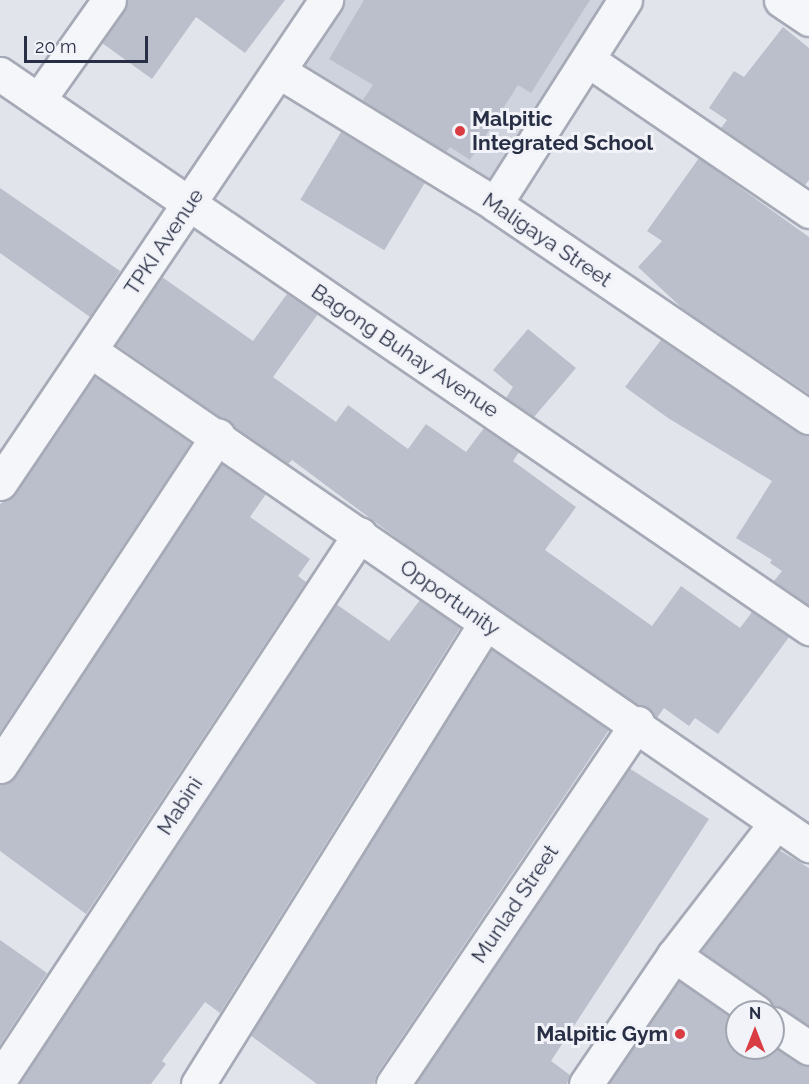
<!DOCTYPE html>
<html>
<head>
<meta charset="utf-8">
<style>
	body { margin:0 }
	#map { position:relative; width:809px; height:1084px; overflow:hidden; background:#e1e4eb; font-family:Raleway,sans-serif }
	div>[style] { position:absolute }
	.built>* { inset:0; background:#cfd3dd }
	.building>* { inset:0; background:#bbbfcb; transform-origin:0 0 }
	.roads { filter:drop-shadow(2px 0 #a6aab6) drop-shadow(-2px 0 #a6aab6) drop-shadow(0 2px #a6aab6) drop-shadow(0 -2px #a6aab6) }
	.minor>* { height:33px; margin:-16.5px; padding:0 16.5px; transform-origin:16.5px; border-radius:16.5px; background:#f4f6f9 }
	.dots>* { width:16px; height:16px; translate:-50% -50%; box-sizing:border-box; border:3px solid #f1f3f8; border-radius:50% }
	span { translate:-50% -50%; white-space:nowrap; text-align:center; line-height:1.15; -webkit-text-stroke:6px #f1f3f8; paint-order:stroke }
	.poi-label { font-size:21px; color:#282f45; font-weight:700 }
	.left { translate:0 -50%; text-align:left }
	.right { translate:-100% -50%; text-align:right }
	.street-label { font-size:21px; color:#282f45 }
	.north { position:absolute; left:725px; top:1000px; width:60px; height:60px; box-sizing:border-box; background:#f1f3f8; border:2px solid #a1a5b0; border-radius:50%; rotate:0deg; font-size:16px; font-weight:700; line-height:24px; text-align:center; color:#282f45 }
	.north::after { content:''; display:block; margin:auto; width:21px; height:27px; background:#da3c44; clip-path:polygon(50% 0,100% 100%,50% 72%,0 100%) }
	.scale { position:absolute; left:24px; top:36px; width:124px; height:27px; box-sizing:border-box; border:3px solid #282f45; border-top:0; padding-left:8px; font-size:18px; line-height:21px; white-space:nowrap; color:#282f45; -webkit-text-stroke:4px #f1f3f8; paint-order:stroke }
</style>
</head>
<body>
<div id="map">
	<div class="built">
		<i style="clip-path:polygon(338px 0,614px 0,490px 193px,294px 70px)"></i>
	</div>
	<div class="building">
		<i style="clip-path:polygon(127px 0,285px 0,245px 53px,196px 17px,152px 79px,102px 43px)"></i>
		<i style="clip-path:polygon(364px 0,590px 0,531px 93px,518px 85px,470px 160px,450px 147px,446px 152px,362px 101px,373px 85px,329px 59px)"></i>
		<i style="clip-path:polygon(783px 27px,809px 48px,809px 180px,805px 185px,721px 128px,727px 120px,709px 108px,734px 71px,744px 77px)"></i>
		<i style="left:341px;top:132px;width:98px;height:79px;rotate:31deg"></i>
		<i style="clip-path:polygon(699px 158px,809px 237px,809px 394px,683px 309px,638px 267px,662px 241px,647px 231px)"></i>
		<i style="clip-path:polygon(0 188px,120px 271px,90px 317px,0 253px)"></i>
		<i style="clip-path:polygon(162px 277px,253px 341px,287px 294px,318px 314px,273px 377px,336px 422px,348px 405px,408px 449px,426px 424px,466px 452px,484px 428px,519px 452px,513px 461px,576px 507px,545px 550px,652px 626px,681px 586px,740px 628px,752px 612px,789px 637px,718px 734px,695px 718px,689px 726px,664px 708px,657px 718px,414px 551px,292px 460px,288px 464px,116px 345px)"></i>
		<i style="clip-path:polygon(528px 329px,576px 368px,534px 417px,506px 398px,513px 387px,493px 370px)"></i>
		<i style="clip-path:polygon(661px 340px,798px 433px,809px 436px,809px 605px,774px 581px,782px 571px,770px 563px,772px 560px,736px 538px,772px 481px,668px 418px,625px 387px)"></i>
		<i style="clip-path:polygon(95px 376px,191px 443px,0 732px,0 504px,16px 493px)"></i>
		<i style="clip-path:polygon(222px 464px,266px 494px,250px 517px,310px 559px,298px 576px,306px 582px,86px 914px,0 851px,0 785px,16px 776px)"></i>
		<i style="clip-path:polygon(420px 600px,460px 628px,220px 1013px,205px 1002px,162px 1061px,166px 1064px,151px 1084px,19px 1084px,336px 604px,389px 641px)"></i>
		<i style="clip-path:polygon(491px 649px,609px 730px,377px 1074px,374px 1084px,317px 1084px,250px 1035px)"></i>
		<i style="clip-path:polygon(629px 768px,709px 819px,551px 1061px,570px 1075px,567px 1084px,416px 1084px)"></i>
		<i style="clip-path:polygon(779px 850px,809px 868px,809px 1025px,773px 1005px,767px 997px,701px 951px)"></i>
		<i style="clip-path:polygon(0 940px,47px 973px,0 1045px)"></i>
		<i style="clip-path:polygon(679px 981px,737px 1022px,737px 1048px,773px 1047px,809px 1067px,809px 1084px,609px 1084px)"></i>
	</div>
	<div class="roads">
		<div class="minor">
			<i style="left:781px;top:0;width:34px;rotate:34deg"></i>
			<i style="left:588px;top:60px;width:268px;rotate:34.3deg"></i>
			<i style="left:280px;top:72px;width:252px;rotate:31.5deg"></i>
			<i style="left:495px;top:204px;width:379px;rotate:34.2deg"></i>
			<i style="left:0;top:74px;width:981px;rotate:34.4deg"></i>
			<i style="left:39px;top:99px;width:121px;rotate:-54.7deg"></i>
			<i style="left:495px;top:204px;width:242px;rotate:-57.5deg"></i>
			<i style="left:91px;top:351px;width:872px;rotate:34.53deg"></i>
			<i style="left:0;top:483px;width:583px;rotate:-55.98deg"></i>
			<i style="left:0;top:766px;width:396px;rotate:-56.6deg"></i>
			<i style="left:674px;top:955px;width:100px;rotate:34.8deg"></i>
			<i style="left:773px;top:1024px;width:43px;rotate:33.7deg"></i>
			<i style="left:0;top:1079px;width:653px;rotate:-56.55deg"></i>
			<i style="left:198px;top:1084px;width:542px;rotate:-58.04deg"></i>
			<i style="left:393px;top:1084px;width:436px;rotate:-55.9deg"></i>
			<i style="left:586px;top:1084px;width:156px;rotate:-55.7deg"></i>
			<i style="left:674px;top:955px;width:167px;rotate:-52.3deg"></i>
		</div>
	</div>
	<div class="dots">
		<i style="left:460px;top:131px;background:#da3c44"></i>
		<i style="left:680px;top:1034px;background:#da3c44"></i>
	</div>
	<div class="poi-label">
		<span class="left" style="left:472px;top:131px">Malpitic<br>Integrated School</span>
		<span class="right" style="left:668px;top:1034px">Malpitic Gym</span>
	</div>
	<div class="street-label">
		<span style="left:547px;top:240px;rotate:34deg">Maligaya Street</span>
		<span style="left:164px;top:242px;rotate:-56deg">TPKI Avenue</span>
		<span style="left:405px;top:351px;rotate:34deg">Bagong Buhay Avenue</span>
		<span style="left:450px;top:598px;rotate:35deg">Opportunity</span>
		<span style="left:180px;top:806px;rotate:-57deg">Mabini</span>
		<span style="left:515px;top:904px;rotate:-56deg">Munlad Street</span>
	</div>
	<div class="north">N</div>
	<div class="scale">20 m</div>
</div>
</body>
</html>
